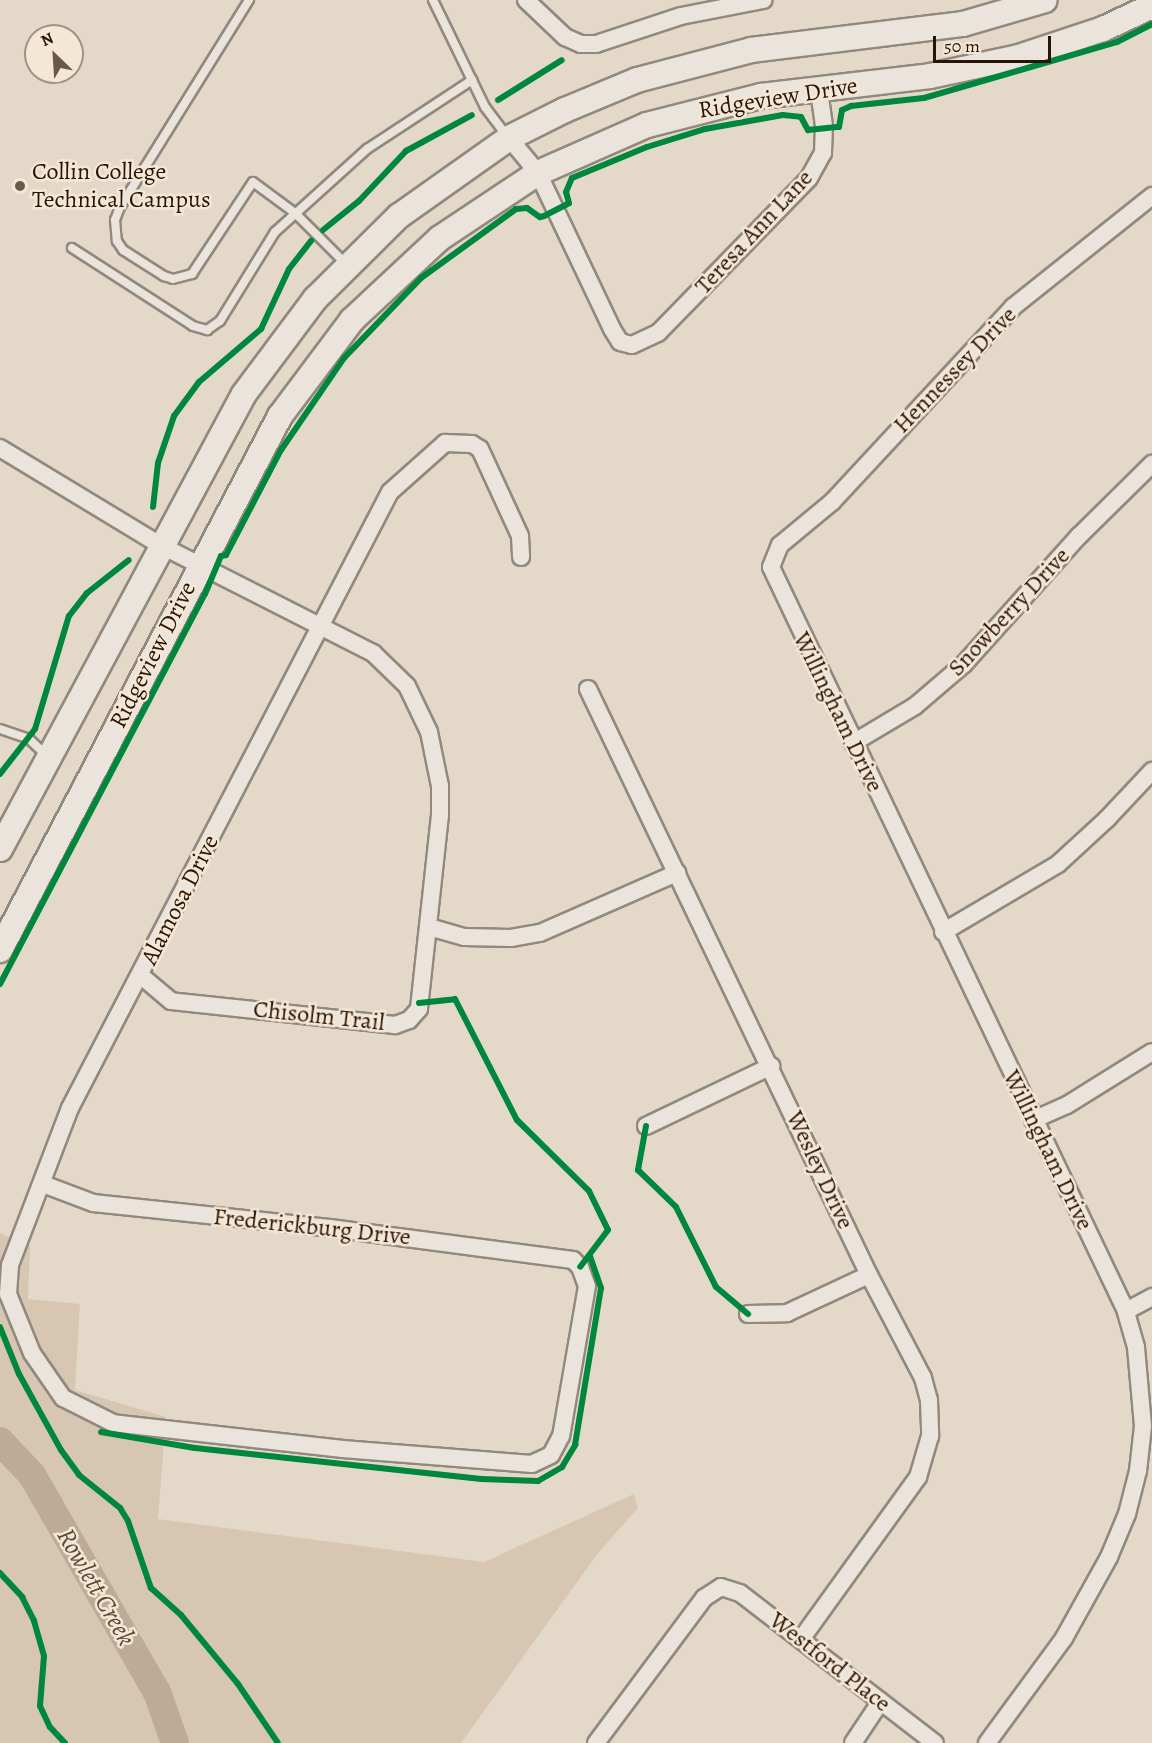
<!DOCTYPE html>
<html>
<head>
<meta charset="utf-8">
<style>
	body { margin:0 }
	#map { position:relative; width:1152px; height:1743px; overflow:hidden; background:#e4d9c9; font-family:Alegreya,serif }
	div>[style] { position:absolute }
	.green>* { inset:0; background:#d7c7b2 }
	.river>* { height:28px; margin:-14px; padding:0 14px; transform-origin:14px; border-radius:14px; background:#bdab96 }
	.roads { filter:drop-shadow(2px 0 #92897e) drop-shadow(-2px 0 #92897e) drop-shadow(0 2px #92897e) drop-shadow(0 -2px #92897e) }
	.service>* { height:8px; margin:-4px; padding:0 4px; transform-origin:4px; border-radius:4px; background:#eae4dc }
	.minor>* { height:16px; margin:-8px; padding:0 8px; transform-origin:8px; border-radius:8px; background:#eae4dc }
	.secondary>* { height:24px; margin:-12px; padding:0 12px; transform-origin:12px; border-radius:12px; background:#eae4dc }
	.cycleway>* { height:6px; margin:-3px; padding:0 3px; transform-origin:3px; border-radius:3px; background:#00873e }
	.dots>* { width:16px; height:16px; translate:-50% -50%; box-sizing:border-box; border:3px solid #f5e7d5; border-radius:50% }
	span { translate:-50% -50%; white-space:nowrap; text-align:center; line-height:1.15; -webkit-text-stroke:5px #f5e7d5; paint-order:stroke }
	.street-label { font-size:24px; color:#291407 }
	.poi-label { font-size:24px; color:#291407 }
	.left { translate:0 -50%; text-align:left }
	.water-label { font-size:26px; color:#5d4837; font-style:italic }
	.north { position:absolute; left:24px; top:24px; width:60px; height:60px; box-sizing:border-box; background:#f5e7d5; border:2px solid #a39383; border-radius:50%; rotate:335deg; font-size:16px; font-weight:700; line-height:24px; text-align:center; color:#291407 }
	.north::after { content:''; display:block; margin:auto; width:21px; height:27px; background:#6a594b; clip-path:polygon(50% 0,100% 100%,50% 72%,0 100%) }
	.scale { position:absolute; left:933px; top:36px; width:118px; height:27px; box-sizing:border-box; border:3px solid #291407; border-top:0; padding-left:8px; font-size:18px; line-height:21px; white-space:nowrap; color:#291407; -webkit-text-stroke:4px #f5e7d5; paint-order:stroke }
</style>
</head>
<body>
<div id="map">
	<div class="green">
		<i style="clip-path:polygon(0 1233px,30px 1246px,28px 1299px,80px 1304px,75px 1390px,166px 1417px,158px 1519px,484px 1562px,634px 1494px,638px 1508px,598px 1553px,461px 1743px,0 1743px)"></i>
	</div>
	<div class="river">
		<i style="left:0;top:1441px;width:47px;rotate:46.7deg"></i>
		<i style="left:32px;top:1475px;width:250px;rotate:60.1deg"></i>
		<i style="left:157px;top:1692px;width:54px;rotate:70.6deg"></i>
	</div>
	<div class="roads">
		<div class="service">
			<i style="left:249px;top:0;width:244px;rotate:121.9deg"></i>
			<i style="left:120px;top:207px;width:14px;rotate:111deg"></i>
			<i style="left:115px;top:220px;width:21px;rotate:85deg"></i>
			<i style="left:117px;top:241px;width:11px;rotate:56deg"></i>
			<i style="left:123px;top:250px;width:49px;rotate:32.4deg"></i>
			<i style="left:164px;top:276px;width:9px;rotate:18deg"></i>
			<i style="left:173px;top:279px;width:20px;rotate:-15deg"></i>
			<i style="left:192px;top:274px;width:110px;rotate:-56.5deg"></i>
			<i style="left:253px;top:182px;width:52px;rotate:36.4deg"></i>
			<i style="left:295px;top:213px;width:72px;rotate:45deg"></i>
			<i style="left:433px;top:0;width:119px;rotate:64.1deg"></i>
			<i style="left:485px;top:107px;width:36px;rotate:53deg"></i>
			<i style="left:72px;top:248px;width:144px;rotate:32.8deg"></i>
			<i style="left:193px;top:326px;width:15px;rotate:16deg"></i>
			<i style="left:207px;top:330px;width:16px;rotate:-35deg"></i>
			<i style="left:220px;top:321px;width:105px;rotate:-58.3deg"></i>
			<i style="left:275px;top:232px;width:124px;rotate:-42.1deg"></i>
			<i style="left:367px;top:149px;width:126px;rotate:-33.3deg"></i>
			<i style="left:0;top:729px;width:31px;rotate:19deg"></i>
			<i style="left:29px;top:739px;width:26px;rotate:43deg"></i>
		</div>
		<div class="minor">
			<i style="left:526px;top:0;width:54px;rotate:43.5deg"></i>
			<i style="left:565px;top:37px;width:17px;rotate:24deg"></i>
			<i style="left:581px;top:44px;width:15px"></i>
			<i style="left:596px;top:44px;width:89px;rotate:-18.2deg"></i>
			<i style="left:681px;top:16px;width:84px;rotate:-11deg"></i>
			<i style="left:509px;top:138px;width:45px;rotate:50.4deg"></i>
			<i style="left:538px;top:173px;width:173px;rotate:64.6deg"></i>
			<i style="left:612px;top:329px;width:15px;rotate:58deg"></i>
			<i style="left:620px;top:342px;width:12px;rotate:14deg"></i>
			<i style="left:632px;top:345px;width:29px;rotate:-25deg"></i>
			<i style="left:658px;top:333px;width:216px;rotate:-45.7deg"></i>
			<i style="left:809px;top:178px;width:29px;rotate:-61deg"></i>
			<i style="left:823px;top:153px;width:27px;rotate:-88deg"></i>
			<i style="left:824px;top:126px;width:37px;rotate:-98deg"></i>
			<i style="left:0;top:448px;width:189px;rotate:31.2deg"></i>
			<i style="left:162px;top:546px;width:237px;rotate:26.9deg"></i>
			<i style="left:373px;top:653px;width:47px;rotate:44.1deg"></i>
			<i style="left:407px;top:686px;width:51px;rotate:64.4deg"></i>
			<i style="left:429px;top:732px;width:55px;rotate:78.5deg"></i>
			<i style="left:440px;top:786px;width:29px;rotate:90deg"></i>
			<i style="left:440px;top:815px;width:195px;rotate:96.2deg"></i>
			<i style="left:419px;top:1009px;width:15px;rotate:132deg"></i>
			<i style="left:409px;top:1020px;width:15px;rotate:160deg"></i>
			<i style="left:395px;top:1025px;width:225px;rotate:-173.9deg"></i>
			<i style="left:171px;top:1001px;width:39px;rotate:-140deg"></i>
			<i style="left:588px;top:689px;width:650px;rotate:64.38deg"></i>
			<i style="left:869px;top:1275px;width:116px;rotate:62.3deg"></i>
			<i style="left:923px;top:1378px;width:23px;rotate:75deg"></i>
			<i style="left:929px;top:1400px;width:36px;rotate:88deg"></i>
			<i style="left:930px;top:1436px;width:43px;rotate:106.3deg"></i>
			<i style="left:918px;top:1477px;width:200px;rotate:125.8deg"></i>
			<i style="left:853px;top:743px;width:72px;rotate:-30.8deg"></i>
			<i style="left:915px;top:706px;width:65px;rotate:-40.6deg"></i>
			<i style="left:964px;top:664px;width:172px;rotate:-48.1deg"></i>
			<i style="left:1079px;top:536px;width:103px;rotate:-44.6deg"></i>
			<i style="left:429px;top:927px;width:36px;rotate:16deg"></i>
			<i style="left:464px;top:937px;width:47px;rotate:1.2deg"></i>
			<i style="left:511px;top:938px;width:29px;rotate:-10deg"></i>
			<i style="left:540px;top:933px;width:150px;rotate:-23.7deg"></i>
			<i style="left:943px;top:932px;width:134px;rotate:-30.6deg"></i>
			<i style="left:1058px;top:864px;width:67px;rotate:-42.6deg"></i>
			<i style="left:1107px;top:819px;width:66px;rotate:-46.8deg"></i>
			<i style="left:1033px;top:1120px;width:37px;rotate:-24deg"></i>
			<i style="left:1067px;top:1105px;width:100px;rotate:-31.9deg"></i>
			<i style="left:646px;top:1126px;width:139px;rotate:-25.6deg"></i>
			<i style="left:43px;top:1184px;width:53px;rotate:20.8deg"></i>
			<i style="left:93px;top:1203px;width:238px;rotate:6deg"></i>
			<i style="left:330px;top:1228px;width:245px;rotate:7.5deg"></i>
			<i style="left:573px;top:1260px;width:10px;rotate:45deg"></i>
			<i style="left:580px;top:1267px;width:20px;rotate:70deg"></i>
			<i style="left:587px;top:1286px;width:152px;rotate:99.8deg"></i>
			<i style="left:561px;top:1436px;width:21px;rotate:118deg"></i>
			<i style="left:551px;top:1455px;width:21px;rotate:155deg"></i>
			<i style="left:532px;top:1464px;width:190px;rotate:-175.5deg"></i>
			<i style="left:343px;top:1449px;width:231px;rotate:-173.6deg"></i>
			<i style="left:113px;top:1423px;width:56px;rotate:-153.4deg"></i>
			<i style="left:63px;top:1398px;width:55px;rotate:-124.6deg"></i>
			<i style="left:32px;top:1353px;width:64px;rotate:-112.1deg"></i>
			<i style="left:8px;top:1294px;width:29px;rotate:-86deg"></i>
			<i style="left:10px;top:1265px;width:168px;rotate:-69.1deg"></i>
			<i style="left:70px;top:1108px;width:694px;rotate:-62.55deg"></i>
			<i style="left:390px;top:492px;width:74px;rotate:-41.7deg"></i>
			<i style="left:445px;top:443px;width:27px;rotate:2deg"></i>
			<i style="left:472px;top:444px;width:9px;rotate:32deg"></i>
			<i style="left:480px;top:449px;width:96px;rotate:65.3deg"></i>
			<i style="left:520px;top:536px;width:21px;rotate:87deg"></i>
			<i style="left:1126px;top:1311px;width:30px;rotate:-28deg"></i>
			<i style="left:748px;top:1314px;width:39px;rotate:-1deg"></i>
			<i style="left:787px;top:1313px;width:90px;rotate:-24.9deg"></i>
			<i style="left:596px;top:1743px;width:181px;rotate:-53.3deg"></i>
			<i style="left:704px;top:1598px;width:20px;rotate:-33deg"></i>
			<i style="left:721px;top:1587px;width:20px;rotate:18deg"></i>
			<i style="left:740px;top:1593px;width:246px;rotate:37.6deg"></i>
			<i style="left:853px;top:1743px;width:50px;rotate:-56.3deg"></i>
			<i style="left:987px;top:1743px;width:130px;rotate:-53.7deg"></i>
			<i style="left:1064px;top:1638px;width:93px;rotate:-60.9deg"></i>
			<i style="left:1109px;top:1557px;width:47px;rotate:-67.3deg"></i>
			<i style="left:1127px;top:1514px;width:44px;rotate:-75.7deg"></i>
			<i style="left:1138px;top:1471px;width:45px;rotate:-83.7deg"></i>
			<i style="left:1143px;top:1426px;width:79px;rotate:-95.1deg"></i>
			<i style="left:1136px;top:1347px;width:37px;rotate:-106deg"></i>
			<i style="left:1126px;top:1311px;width:824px;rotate:-115.51deg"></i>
			<i style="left:771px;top:567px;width:24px;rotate:-68deg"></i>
			<i style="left:780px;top:545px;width:67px;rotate:-39.6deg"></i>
			<i style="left:832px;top:502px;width:266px;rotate:-47.1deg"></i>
			<i style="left:1013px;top:307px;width:178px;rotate:-38.6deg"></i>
		</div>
		<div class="secondary">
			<i style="left:0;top:849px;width:516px;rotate:-61.8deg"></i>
			<i style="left:244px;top:394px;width:119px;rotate:-53.2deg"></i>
			<i style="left:315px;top:299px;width:118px;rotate:-44.7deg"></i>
			<i style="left:399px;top:216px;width:135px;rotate:-35.3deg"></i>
			<i style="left:509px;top:138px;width:63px;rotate:-26.6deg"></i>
			<i style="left:565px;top:110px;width:78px;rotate:-22.6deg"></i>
			<i style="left:637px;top:80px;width:118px;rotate:-14.7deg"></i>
			<i style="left:751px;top:50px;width:214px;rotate:-7deg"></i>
			<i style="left:963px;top:24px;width:85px;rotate:-16.3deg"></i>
			<i style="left:0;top:950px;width:603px;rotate:-62.33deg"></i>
			<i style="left:280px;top:416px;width:120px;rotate:-53.1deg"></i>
			<i style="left:352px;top:320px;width:120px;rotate:-43deg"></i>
			<i style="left:440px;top:238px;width:118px;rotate:-33.6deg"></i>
			<i style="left:538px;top:173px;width:119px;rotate:-23.8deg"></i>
			<i style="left:647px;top:125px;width:118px;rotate:-14.3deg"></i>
			<i style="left:761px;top:96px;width:170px;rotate:-6.7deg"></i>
			<i style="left:930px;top:76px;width:91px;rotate:-12.1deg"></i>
			<i style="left:1019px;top:57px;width:89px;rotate:-18.4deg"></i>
			<i style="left:1103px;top:29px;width:54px;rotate:-25.1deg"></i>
		</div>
	</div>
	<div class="cycleway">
		<i style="left:498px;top:100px;width:75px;rotate:-32deg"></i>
		<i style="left:323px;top:230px;width:46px;rotate:-38.9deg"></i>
		<i style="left:359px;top:201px;width:69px;rotate:-46.8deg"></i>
		<i style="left:406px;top:151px;width:75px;rotate:-28.6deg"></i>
		<i style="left:153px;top:507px;width:44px;rotate:-83.5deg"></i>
		<i style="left:158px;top:463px;width:50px;rotate:-71.2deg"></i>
		<i style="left:174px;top:416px;width:42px;rotate:-53.7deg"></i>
		<i style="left:199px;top:382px;width:82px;rotate:-40.5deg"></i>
		<i style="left:261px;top:329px;width:66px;rotate:-65deg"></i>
		<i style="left:289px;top:269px;width:36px;rotate:-52deg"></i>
		<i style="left:0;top:774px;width:57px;rotate:-52.1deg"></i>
		<i style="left:35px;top:729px;width:118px;rotate:-73.3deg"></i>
		<i style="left:69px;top:616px;width:29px;rotate:-52deg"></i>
		<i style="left:87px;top:593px;width:53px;rotate:-38.2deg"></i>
		<i style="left:0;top:984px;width:441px;rotate:-62.3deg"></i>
		<i style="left:205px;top:594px;width:41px;rotate:-67.2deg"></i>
		<i style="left:221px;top:556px;width:5px;rotate:-11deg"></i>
		<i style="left:226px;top:555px;width:119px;rotate:-62.4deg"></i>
		<i style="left:281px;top:450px;width:112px;rotate:-55.6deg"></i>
		<i style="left:344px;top:358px;width:111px;rotate:-46.1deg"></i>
		<i style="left:421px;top:278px;width:117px;rotate:-36deg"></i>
		<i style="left:516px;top:209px;width:11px;rotate:-5deg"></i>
		<i style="left:527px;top:208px;width:16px;rotate:35deg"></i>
		<i style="left:540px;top:217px;width:4px;rotate:-14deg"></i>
		<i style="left:544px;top:216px;width:28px;rotate:-27deg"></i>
		<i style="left:569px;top:203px;width:11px;rotate:-105deg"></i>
		<i style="left:566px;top:192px;width:15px;rotate:-67deg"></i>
		<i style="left:572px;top:178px;width:81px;rotate:-22.5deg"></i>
		<i style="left:647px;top:147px;width:61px;rotate:-17.2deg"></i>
		<i style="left:705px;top:129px;width:79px;rotate:-10.2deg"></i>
		<i style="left:783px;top:115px;width:18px;rotate:6deg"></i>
		<i style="left:801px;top:117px;width:15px;rotate:62deg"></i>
		<i style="left:808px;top:130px;width:31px;rotate:-6deg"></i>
		<i style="left:839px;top:127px;width:17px;rotate:-80deg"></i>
		<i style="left:842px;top:110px;width:10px;rotate:-24deg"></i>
		<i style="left:851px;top:106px;width:73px;rotate:-6.3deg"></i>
		<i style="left:924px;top:98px;width:32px;rotate:-16deg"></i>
		<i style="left:955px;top:89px;width:169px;rotate:-16.2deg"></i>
		<i style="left:1117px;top:42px;width:39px;rotate:-27deg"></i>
		<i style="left:419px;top:1003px;width:36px;rotate:-6deg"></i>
		<i style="left:455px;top:999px;width:136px;rotate:62.9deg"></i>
		<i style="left:517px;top:1120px;width:101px;rotate:44.6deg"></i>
		<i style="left:589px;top:1191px;width:43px;rotate:64deg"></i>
		<i style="left:608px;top:1230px;width:46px;rotate:127.1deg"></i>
		<i style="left:646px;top:1126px;width:45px;rotate:100.3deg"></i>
		<i style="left:638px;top:1170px;width:53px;rotate:44.2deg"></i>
		<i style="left:676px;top:1207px;width:89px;rotate:63.4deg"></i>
		<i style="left:716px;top:1287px;width:42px;rotate:40.2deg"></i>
		<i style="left:0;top:1327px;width:51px;rotate:68deg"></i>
		<i style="left:19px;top:1374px;width:87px;rotate:61.1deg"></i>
		<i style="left:61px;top:1450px;width:31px;rotate:54deg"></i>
		<i style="left:79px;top:1475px;width:53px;rotate:38.8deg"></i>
		<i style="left:120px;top:1508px;width:15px;rotate:58deg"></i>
		<i style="left:128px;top:1521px;width:71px;rotate:71.1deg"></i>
		<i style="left:151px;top:1588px;width:40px;rotate:42deg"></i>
		<i style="left:181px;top:1615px;width:89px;rotate:50.4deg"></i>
		<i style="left:238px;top:1684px;width:71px;rotate:55.9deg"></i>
		<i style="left:101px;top:1432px;width:95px;rotate:9.7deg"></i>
		<i style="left:195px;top:1448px;width:288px;rotate:6.2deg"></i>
		<i style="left:481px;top:1479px;width:57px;rotate:2deg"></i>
		<i style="left:538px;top:1481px;width:28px;rotate:-30deg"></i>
		<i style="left:562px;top:1467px;width:26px;rotate:-59deg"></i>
		<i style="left:575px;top:1445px;width:159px;rotate:-80.6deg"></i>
		<i style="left:601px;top:1288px;width:34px;rotate:-109deg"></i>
		<i style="left:0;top:1573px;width:33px;rotate:47deg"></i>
		<i style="left:22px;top:1597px;width:27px;rotate:63deg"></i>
		<i style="left:34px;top:1621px;width:36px;rotate:74deg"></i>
		<i style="left:44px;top:1656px;width:50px;rotate:94.6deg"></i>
		<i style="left:40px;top:1706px;width:23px;rotate:65deg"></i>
		<i style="left:50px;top:1727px;width:22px;rotate:47deg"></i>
	</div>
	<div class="dots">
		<i style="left:20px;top:186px;background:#6a594b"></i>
	</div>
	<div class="street-label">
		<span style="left:778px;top:98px;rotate:-9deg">Ridgeview Drive</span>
		<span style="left:754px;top:232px;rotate:-47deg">Teresa Ann Lane</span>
		<span style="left:955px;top:370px;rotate:-46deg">Hennessey Drive</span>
		<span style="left:1009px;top:612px;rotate:-47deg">Snowberry Drive</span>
		<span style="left:153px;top:655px;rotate:-63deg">Ridgeview Drive</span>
		<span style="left:838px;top:712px;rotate:64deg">Willingham Drive</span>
		<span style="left:180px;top:900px;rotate:-63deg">Alamosa Drive</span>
		<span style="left:319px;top:1016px;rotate:6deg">Chisolm Trail</span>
		<span style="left:1048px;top:1150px;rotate:64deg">Willingham Drive</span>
		<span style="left:820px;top:1170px;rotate:65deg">Wesley Drive</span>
		<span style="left:312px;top:1227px;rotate:6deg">Frederickburg Drive</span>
		<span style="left:830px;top:1662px;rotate:38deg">Westford Place</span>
	</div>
	<div class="poi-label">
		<span class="left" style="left:32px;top:186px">Collin College<br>Technical Campus</span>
	</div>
	<div class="water-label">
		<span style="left:96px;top:1587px;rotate:60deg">Rowlett Creek</span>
	</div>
	<div class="north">N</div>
	<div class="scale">50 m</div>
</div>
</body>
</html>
